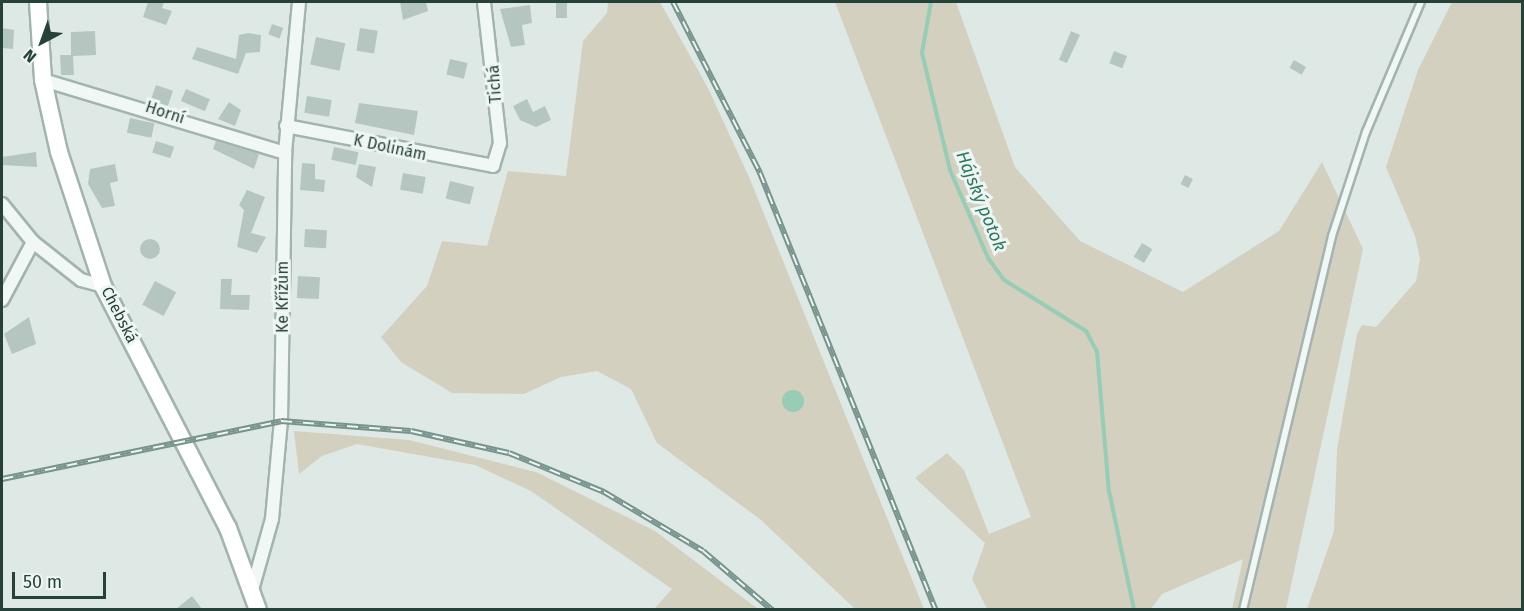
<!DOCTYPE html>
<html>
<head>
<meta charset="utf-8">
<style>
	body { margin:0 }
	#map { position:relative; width:1524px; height:611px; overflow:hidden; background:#dee9e6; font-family:"Fira Sans",sans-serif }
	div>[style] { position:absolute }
	.green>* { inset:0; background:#d3d0bf }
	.water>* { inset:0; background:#97ccb7 }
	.round { border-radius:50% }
	.stream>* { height:4px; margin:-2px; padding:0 2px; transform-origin:2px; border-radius:2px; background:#97ccb7 }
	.building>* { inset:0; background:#b5c6c1; transform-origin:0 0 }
	.roads { filter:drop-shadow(2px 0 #a3b3af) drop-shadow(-2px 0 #a3b3af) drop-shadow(0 2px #a3b3af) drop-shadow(0 -2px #a3b3af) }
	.lane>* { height:6px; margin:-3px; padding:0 3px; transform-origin:3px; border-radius:3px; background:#f1f7f5 }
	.street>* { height:12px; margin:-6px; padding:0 6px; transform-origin:6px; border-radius:6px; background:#f1f7f5 }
	.secondary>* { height:16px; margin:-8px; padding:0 8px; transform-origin:8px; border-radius:8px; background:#fff }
	.rail>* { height:6px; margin-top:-3px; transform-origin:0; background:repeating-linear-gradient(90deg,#eef6f4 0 11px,#77948c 0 22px); box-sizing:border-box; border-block:2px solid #77948c }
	span { translate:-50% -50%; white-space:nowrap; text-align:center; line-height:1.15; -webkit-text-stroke:6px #eef6f4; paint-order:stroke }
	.street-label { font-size:16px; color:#26413a }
	.water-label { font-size:18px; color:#2e785e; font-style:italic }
	.frame { position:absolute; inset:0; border:3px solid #26413a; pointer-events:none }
	.north { position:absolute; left:12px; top:12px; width:60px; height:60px; -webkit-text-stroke:4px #eef6f4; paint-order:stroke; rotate:221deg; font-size:16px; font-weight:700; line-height:24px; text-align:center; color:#26413a }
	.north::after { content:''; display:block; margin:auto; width:21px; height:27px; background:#26413a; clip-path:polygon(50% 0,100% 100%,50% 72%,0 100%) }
	.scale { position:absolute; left:12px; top:572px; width:94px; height:27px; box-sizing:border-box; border:3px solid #26413a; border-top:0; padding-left:8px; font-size:18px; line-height:21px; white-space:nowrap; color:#26413a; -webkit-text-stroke:4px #eef6f4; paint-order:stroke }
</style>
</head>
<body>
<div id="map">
	<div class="green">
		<i style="clip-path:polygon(608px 2px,660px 2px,708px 88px,749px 177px,924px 609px,855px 609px,761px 520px,657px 443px,631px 389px,597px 371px,561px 377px,524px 394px,452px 393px,401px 362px,381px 337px,427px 286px,442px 241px,487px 246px,508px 171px,566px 176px,583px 41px,607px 13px)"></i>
		<i style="clip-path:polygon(835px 2px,956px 2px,1015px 167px,1080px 241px,1183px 292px,1279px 231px,1322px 162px,1363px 249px,1286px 609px,1232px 609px,1243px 559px,1162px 594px,1151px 609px,987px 609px,972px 579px,985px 543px,915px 478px,947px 453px,964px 470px,989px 534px,1031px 517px)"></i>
		<i style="clip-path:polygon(1452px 2px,1522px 2px,1522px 609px,1307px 609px,1334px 531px,1337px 449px,1357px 334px,1362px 325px,1376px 327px,1416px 281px,1420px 259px,1415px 236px,1386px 167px,1418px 70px)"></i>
		<i style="clip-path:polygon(294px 431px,409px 440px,536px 472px,655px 531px,758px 609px,654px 609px,672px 589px,531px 491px,475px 465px,357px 444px,322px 456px,299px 474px)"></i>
	</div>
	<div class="water">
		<i class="round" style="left:782px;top:390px;width:22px;height:22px"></i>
	</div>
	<div class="stream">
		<i style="left:931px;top:2px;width:52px;rotate:100deg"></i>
		<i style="left:922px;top:53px;width:120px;rotate:76.5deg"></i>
		<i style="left:950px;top:170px;width:96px;rotate:66.6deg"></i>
		<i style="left:988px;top:258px;width:27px;rotate:54deg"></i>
		<i style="left:1004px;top:280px;width:97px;rotate:31.9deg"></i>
		<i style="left:1086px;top:331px;width:24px;rotate:62deg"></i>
		<i style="left:1097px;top:352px;width:140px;rotate:85.1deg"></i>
		<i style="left:1109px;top:491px;width:122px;rotate:78.1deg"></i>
	</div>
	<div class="building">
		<i style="clip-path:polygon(148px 2px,164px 2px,162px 8px,172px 11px,166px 25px,143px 17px)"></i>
		<i style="clip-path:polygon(400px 2px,426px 2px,428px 11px,403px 20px)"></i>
		<i style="left:556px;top:2px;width:11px;height:16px"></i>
		<i style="clip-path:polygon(530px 5px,532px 23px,522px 25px,525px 45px,511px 47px,500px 9px)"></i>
		<i style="left:272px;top:24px;width:12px;height:11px;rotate:20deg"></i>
		<i style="clip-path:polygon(2px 28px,14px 30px,13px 49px,2px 48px)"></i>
		<i style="left:360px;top:28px;width:18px;height:23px;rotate:9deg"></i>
		<i style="clip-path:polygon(95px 31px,96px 55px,73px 56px,74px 75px,61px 75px,60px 55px,71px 55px,71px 32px)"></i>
		<i style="clip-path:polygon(1071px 31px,1080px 35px,1067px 63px,1059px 60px)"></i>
		<i style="clip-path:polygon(248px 33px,261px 35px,260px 52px,246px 53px,238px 74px,192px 59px,197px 47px,236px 59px,239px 35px)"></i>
		<i style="left:316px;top:37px;width:30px;height:28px;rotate:12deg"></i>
		<i style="left:1114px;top:51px;width:14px;height:13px;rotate:21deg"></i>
		<i style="left:450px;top:59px;width:18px;height:16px;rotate:13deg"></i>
		<i style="left:1294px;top:60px;width:14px;height:9px;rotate:30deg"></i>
		<i style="left:156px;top:85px;width:18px;height:16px;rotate:19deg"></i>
		<i style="left:186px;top:89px;width:26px;height:13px;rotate:23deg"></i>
		<i style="left:307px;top:96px;width:25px;height:17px;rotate:9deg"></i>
		<i style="clip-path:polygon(527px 99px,533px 112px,545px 106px,551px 120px,536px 127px,520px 120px,513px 106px)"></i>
		<i style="clip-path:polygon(229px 102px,241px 110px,235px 126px,218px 119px)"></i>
		<i style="clip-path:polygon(359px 103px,418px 111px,414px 135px,355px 123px)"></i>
		<i style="left:130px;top:118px;width:25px;height:15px;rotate:12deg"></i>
		<i style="left:156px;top:141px;width:19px;height:12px;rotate:18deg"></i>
		<i style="clip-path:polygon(216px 141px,259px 154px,254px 169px,213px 149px)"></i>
		<i style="left:334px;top:147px;width:25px;height:13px;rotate:12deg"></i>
		<i style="clip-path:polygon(36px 152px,37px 167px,2px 165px,2px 157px)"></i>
		<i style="clip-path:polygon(302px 163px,315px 164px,315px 179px,325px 180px,324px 192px,300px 190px)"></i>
		<i style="clip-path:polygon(115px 164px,118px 181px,110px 183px,115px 206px,102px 208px,88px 184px,90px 169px)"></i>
		<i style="clip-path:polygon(359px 164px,376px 167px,372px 187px,356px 177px)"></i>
		<i style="left:403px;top:173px;width:23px;height:17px;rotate:10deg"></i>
		<i style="left:1185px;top:175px;width:9px;height:10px;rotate:27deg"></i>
		<i style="left:450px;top:181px;width:25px;height:18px;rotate:14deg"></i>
		<i style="clip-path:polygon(247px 190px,265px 197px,251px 233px,266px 237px,257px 253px,237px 247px,244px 210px,239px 205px)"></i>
		<i style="left:305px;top:229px;width:22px;height:18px;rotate:3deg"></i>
		<i class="round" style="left:140px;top:239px;width:20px;height:20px"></i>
		<i style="left:1142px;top:243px;width:12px;height:16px;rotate:31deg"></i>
		<i style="left:298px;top:276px;width:22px;height:22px;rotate:3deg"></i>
		<i style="clip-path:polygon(221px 279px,232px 279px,231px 295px,250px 295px,249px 310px,220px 309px)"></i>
		<i style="left:155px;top:281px;width:24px;height:27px;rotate:28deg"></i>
		<i style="clip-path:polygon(29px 317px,36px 344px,12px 354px,4px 334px)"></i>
		<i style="clip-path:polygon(192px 596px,202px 609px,176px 609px)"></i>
	</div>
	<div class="roads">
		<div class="lane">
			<i style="left:1243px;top:610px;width:384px;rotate:-76.6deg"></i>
			<i style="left:1332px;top:236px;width:109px;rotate:-71.9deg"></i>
			<i style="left:1366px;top:132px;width:141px;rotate:-67.1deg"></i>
		</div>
		<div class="street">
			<i style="left:43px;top:80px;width:253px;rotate:16.8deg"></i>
			<i style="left:286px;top:126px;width:211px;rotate:10.9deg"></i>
			<i style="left:493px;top:166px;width:24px;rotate:-73deg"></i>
			<i style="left:500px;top:143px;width:142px;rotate:-96.5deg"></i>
			<i style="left:2px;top:204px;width:49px;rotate:50.8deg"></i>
			<i style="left:33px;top:242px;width:61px;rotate:38.4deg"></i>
			<i style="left:81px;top:280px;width:23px;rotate:15deg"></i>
			<i style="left:2px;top:300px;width:66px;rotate:-61.9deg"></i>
			<i style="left:252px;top:590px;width:74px;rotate:-74.3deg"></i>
			<i style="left:272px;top:519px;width:98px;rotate:-84.8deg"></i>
			<i style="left:281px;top:421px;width:268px;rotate:-89.1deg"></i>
			<i style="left:285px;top:153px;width:152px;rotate:-84.7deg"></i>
		</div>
		<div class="secondary">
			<i style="left:38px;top:2px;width:78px;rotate:86.3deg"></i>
			<i style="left:43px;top:80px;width:74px;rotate:77.5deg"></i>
			<i style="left:59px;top:152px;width:141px;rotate:71.8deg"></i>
			<i style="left:103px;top:286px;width:272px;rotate:62.7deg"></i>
			<i style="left:228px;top:528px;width:87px;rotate:69.9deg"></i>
		</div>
	</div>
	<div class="rail">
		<i style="left:673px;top:2px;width:192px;rotate:63deg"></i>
		<i style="left:760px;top:173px;width:471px;rotate:68.1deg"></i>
		<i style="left:2px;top:479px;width:285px;rotate:-11.7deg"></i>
		<i style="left:281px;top:421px;width:130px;rotate:4.4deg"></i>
		<i style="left:411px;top:431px;width:100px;rotate:12.7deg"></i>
		<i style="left:509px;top:453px;width:103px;rotate:22.3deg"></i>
		<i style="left:604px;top:492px;width:115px;rotate:30.8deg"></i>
		<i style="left:703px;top:551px;width:91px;rotate:40.5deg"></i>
	</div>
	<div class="street-label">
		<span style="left:495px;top:84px;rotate:-94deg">Tichá</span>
		<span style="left:165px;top:113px;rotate:18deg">Horní</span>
		<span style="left:390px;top:148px;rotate:12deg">K Dolinám</span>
		<span style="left:283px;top:297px;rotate:-90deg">Ke Křížům</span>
		<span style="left:119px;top:315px;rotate:63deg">Chebská</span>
	</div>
	<div class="water-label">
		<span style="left:981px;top:201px;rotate:68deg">Hájský potok</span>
	</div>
	<div class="frame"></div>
	<div class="north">N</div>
	<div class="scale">50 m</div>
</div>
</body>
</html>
